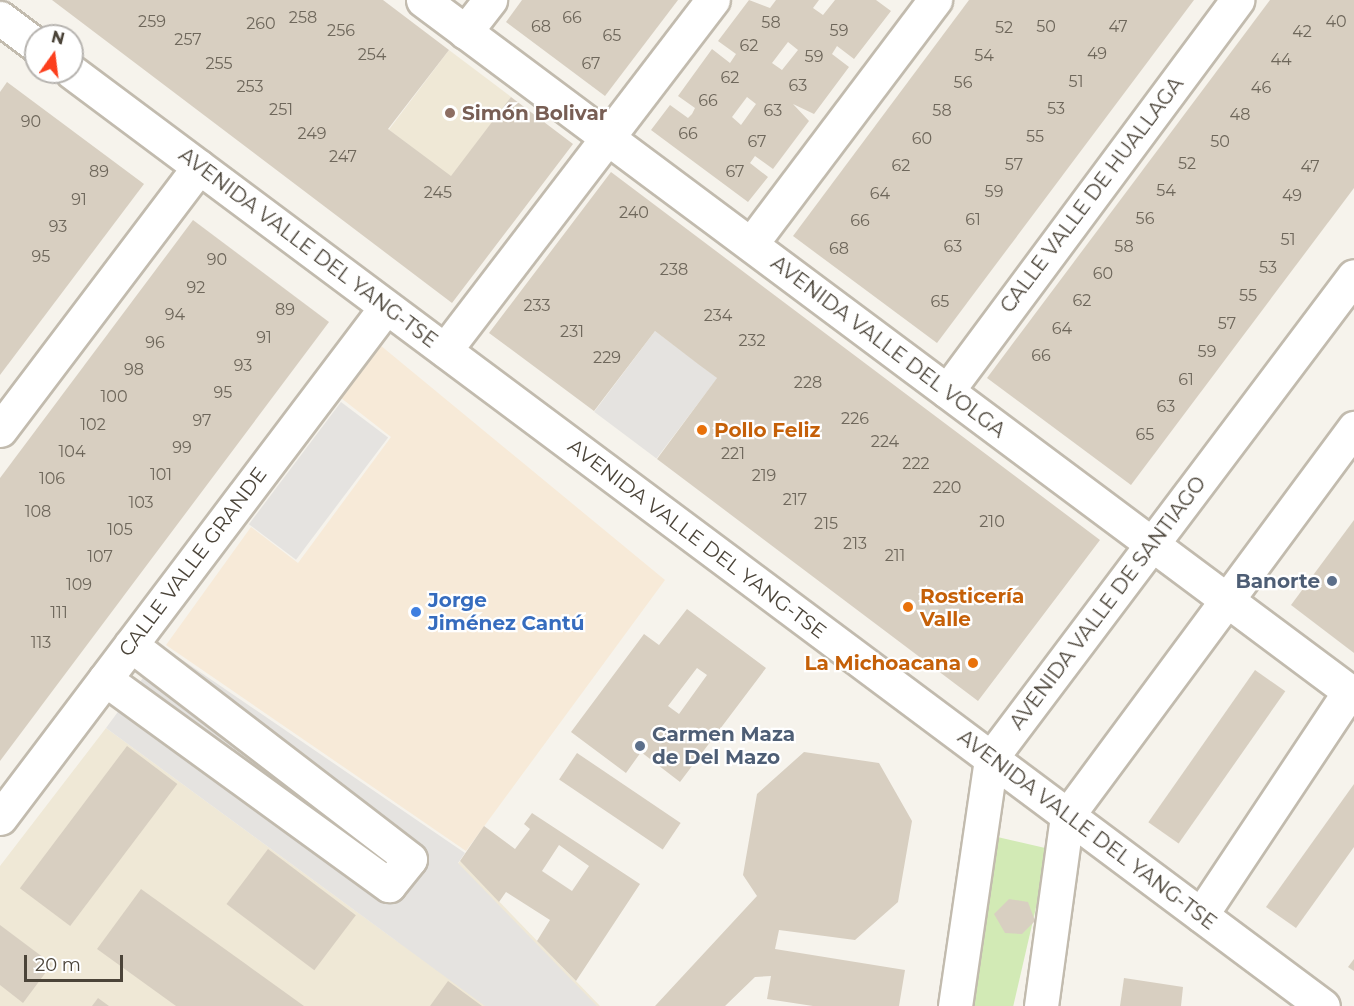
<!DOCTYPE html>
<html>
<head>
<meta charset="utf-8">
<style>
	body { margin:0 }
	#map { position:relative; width:1354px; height:1006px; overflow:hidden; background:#f6f3ec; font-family:Montserrat,sans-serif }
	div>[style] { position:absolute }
	.commercial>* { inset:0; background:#f7ead8 }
	.education>* { inset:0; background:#efe8d6; transform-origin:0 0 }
	.green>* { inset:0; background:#d2eab5; transform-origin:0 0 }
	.parking>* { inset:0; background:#e5e3e0; transform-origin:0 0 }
	.building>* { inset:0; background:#d8cfc1; transform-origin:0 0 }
	.roads { filter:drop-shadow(2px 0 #c2bbae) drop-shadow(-2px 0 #c2bbae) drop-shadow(0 2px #c2bbae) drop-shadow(0 -2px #c2bbae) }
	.minor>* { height:33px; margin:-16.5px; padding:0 16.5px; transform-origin:16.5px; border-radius:16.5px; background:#fff }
	.dots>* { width:16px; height:16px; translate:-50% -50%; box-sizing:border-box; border:3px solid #fff; border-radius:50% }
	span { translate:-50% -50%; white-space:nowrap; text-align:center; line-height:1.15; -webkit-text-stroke:4.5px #fff; paint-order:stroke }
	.number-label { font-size:16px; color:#6e675b }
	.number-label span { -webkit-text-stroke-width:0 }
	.education-label { font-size:20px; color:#785e54; font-weight:700 }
	.left { translate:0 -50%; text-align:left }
	.street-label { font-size:20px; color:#4b4439 }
	.food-label { font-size:20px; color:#c56008; font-weight:700 }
	.right { translate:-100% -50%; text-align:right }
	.service-label { font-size:20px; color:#4e5e75; font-weight:700 }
	.shop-label { font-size:20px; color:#366cbe; font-weight:700 }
	.north { position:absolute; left:24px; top:24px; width:60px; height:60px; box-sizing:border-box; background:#fff; border:2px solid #b7b4b0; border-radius:50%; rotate:14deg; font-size:16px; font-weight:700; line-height:24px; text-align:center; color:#4b4439 }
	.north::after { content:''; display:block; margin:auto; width:21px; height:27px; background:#fc3f1d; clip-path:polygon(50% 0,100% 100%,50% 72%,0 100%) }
	.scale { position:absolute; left:24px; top:955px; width:99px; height:27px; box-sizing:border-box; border:3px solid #4b4439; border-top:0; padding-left:8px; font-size:18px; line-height:21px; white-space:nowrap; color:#4b4439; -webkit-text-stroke:4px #fff; paint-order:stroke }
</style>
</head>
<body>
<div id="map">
	<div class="commercial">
		<i style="clip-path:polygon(380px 345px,665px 580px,466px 851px,166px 645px,251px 527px,298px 563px,391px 437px,341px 398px)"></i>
	</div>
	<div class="education">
		<i style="left:449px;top:50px;width:78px;height:100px;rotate:37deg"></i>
		<i style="clip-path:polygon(106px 728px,398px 942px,460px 861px,600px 1006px,0 1006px,0 866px)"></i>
	</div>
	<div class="green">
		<i style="left:993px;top:836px;width:58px;height:171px;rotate:13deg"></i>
	</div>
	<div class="parking">
		<i style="left:655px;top:331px;width:78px;height:101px;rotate:37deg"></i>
		<i style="left:341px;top:402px;width:59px;height:153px;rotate:37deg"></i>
		<i style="clip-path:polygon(165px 648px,465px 853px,458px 863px,597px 1006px,485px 1006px,106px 728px)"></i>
	</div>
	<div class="building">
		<i style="clip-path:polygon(52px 0,383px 0,449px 50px,388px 129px,451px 176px,511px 97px,573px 144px,452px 303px)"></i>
		<i style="clip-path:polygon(522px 0,678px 0,605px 96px,506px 22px)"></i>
		<i style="clip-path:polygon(evenodd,749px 0,770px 8px,776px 0,819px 0,813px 8px,823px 15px,835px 0,876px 0,891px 11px,854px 59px,837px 46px,832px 54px,849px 67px,814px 114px,793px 104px,809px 121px,773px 169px,755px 156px,750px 163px,768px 177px,748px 202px,651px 130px,670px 105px,688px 118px,692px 114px,695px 108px,678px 96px,712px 49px,730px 63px,736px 54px,718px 41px,749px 0,788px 42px,798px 50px,782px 70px,772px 63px,788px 42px,749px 0,747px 97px,756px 104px,741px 125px,732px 117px,747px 97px)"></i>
		<i style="clip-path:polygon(969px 0,1194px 0,937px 343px,793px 236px)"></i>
		<i style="clip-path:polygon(1270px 0,1354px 0,1354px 188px,1131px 485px,987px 378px)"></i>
		<i style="clip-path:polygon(7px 82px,144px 184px,0 375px,0 92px)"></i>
		<i style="clip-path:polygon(611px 172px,1100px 540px,978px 701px,657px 459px,717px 378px,698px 364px,655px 331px,594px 411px,489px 333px)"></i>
		<i style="clip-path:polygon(193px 220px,329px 322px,0 761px,0 478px)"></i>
		<i style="clip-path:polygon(1354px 520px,1354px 653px,1291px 605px)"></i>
		<i style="clip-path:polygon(evenodd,687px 609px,766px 668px,680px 782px,641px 752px,626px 773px,571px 732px,644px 634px,659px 645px,687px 609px,697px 668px,707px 675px,679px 714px,668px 706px,697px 668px)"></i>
		<i style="left:1255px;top:670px;width:37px;height:186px;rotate:35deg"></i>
		<i style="left:127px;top:746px;width:63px;height:178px;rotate:37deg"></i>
		<i style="clip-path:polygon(804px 752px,879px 763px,912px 821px,898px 902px,855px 940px,779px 930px,775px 949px,905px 970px,899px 1006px,813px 1006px,767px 999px,771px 976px,755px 977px,725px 1006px,655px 1006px,757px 896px,743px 875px,757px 794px)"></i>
		<i style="left:577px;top:753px;width:125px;height:32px;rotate:34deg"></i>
		<i style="clip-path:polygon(1354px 784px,1354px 847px,1296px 928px,1266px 907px)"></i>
		<i style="clip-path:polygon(evenodd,532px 813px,640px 884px,576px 981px,537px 941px,550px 920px,506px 892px,499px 902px,460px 861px,484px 826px,515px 849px,530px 829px,524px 824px,532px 813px,559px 845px,589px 866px,572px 891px,542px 871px,559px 845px)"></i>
		<i style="left:268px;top:849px;width:110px;height:69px;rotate:37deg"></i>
		<i style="clip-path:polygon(141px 889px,243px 962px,304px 1006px,176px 1006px,97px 949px)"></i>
		<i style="clip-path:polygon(1009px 899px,1028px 902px,1035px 921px,1022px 934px,1005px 933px,994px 914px)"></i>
		<i style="clip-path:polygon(0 925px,52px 964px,23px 1003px,0 985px)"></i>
		<i style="clip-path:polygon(1354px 959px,1354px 971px,1348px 967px)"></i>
		<i style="clip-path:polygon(1124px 978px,1183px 987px,1181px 1006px,1120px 1006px)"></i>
		<i style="clip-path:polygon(448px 981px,482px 1006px,430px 1006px)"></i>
		<i style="clip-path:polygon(98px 998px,109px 1006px,92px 1006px)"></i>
	</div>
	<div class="roads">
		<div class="minor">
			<i style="left:423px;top:0;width:1162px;rotate:36.74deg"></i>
			<i style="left:0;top:18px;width:45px;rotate:36.9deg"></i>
			<i style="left:465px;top:32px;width:41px;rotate:-52deg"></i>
			<i style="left:72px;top:72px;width:1561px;rotate:36.75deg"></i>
			<i style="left:751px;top:244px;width:306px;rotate:-53deg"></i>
			<i style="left:445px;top:350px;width:441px;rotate:-52.6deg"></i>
			<i style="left:947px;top:391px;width:487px;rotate:-53.4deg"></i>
			<i style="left:0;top:430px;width:330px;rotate:-52.9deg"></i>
			<i style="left:105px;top:679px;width:351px;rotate:36deg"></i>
			<i style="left:389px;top:885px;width:33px;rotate:-51deg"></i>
			<i style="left:410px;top:859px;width:352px;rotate:-142.5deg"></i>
			<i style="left:0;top:818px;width:640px;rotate:-52.93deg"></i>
			<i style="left:1201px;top:915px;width:269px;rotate:-56.4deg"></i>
			<i style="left:955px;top:1006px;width:251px;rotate:-81.7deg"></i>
			<i style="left:991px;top:758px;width:603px;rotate:-53.02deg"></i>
			<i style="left:1041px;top:1006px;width:192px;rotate:-82.2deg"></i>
			<i style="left:1067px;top:816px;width:483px;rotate:-53.5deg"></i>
		</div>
	</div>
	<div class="dots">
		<i style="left:450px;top:113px;background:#8d6e63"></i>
		<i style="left:702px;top:430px;background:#e8710a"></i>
		<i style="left:1332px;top:581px;background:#5c6f8a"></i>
		<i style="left:908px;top:607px;background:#e8710a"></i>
		<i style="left:416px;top:612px;background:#3f7fe0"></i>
		<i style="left:973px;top:663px;background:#e8710a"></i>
		<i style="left:640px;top:746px;background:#5c6f8a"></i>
	</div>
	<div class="number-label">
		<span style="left:303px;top:18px">258</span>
		<span style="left:572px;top:18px">66</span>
		<span style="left:152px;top:22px">259</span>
		<span style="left:1336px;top:22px">40</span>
		<span style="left:771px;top:23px">58</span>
		<span style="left:261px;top:24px">260</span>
		<span style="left:541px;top:27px">68</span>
		<span style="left:1046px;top:27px">50</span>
		<span style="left:1118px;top:27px">47</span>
		<span style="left:1004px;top:28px">52</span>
		<span style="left:341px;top:31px">256</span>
		<span style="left:839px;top:31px">59</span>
		<span style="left:1302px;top:32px">42</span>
		<span style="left:612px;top:36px">65</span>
		<span style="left:188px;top:40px">257</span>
		<span style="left:749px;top:46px">62</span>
		<span style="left:1097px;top:54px">49</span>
		<span style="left:372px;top:55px">254</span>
		<span style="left:984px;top:56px">54</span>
		<span style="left:814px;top:57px">59</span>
		<span style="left:1281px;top:60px">44</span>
		<span style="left:219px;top:64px">255</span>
		<span style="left:591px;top:64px">67</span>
		<span style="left:730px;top:78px">62</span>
		<span style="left:1076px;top:82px">51</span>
		<span style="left:963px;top:83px">56</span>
		<span style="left:798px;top:86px">63</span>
		<span style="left:250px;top:87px">253</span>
		<span style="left:1261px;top:88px">46</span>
		<span style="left:708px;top:101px">66</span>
		<span style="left:1056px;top:109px">53</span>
		<span style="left:281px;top:110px">251</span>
		<span style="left:773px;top:111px">63</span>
		<span style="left:942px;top:111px">58</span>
		<span style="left:1240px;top:115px">48</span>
		<span style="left:31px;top:122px">90</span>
		<span style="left:312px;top:134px">249</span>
		<span style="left:688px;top:134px">66</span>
		<span style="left:1035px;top:137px">55</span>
		<span style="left:922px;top:139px">60</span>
		<span style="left:757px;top:142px">67</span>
		<span style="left:1220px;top:142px">50</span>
		<span style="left:343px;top:157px">247</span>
		<span style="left:1187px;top:164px">52</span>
		<span style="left:1014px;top:165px">57</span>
		<span style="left:901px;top:166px">62</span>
		<span style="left:1310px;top:167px">47</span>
		<span style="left:99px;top:172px">89</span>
		<span style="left:735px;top:172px">67</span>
		<span style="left:1166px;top:191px">54</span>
		<span style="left:994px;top:192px">59</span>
		<span style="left:438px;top:193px">245</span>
		<span style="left:880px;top:194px">64</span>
		<span style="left:1292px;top:196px">49</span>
		<span style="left:79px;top:200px">91</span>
		<span style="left:634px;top:213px">240</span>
		<span style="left:1145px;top:219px">56</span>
		<span style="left:973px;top:220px">61</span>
		<span style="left:860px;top:221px">66</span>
		<span style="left:58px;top:227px">93</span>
		<span style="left:1288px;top:240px">51</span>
		<span style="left:953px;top:247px">63</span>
		<span style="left:1124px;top:247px">58</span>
		<span style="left:839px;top:249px">68</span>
		<span style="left:41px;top:257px">95</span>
		<span style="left:217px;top:260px">90</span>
		<span style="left:1268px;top:268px">53</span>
		<span style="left:674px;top:270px">238</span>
		<span style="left:1103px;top:274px">60</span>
		<span style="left:196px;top:288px">92</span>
		<span style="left:1248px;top:296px">55</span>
		<span style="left:1082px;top:301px">62</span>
		<span style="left:940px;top:302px">65</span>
		<span style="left:537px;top:306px">233</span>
		<span style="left:285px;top:310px">89</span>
		<span style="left:175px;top:315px">94</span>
		<span style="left:718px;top:316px">234</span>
		<span style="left:1227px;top:324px">57</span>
		<span style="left:1062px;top:329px">64</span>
		<span style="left:572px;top:332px">231</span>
		<span style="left:264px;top:338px">91</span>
		<span style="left:752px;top:341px">232</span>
		<span style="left:155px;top:343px">96</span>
		<span style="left:1207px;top:352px">59</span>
		<span style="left:1041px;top:356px">66</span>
		<span style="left:607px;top:358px">229</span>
		<span style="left:243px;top:366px">93</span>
		<span style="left:134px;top:370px">98</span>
		<span style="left:1186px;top:380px">61</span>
		<span style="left:808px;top:383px">228</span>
		<span style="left:223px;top:393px">95</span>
		<span style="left:114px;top:397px">100</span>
		<span style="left:1166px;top:407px">63</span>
		<span style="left:855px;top:419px">226</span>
		<span style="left:202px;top:421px">97</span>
		<span style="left:93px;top:425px">102</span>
		<span style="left:1145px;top:435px">65</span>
		<span style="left:885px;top:442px">224</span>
		<span style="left:182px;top:448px">99</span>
		<span style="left:72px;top:452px">104</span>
		<span style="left:733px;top:454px">221</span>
		<span style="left:916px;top:464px">222</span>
		<span style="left:161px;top:475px">101</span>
		<span style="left:764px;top:476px">219</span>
		<span style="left:52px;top:479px">106</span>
		<span style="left:947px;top:488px">220</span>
		<span style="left:795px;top:500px">217</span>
		<span style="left:141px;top:503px">103</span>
		<span style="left:38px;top:512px">108</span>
		<span style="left:992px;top:522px">210</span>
		<span style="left:826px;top:524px">215</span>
		<span style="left:120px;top:530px">105</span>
		<span style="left:855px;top:544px">213</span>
		<span style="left:895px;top:556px">211</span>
		<span style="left:100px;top:557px">107</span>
		<span style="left:79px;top:585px">109</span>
		<span style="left:59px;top:613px">111</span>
		<span style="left:41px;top:643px">113</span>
	</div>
	<div class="education-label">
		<span class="left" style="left:462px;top:113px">Simón Bolivar</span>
	</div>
	<div class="street-label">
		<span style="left:1092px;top:195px;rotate:-53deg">CALLE VALLE DE HUALLAGA</span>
		<span style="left:308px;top:248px;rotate:37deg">AVENIDA VALLE DEL YANG-TSE</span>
		<span style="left:888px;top:347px;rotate:37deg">AVENIDA VALLE DEL VOLGA</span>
		<span style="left:697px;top:539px;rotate:37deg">AVENIDA VALLE DEL YANG-TSE</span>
		<span style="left:193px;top:562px;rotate:-53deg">CALLE VALLE GRANDE</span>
		<span style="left:1108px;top:603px;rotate:-53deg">AVENIDA VALLE DE SANTIAGO</span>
		<span style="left:1087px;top:830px;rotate:37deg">AVENIDA VALLE DEL YANG-TSE</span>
	</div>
	<div class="food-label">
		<span class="left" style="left:714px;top:430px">Pollo Feliz</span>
		<span class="left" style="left:920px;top:608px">Rosticería<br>Valle</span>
		<span class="right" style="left:961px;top:663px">La Michoacana</span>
	</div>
	<div class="service-label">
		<span class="right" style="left:1320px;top:581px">Banorte</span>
		<span class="left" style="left:652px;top:746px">Carmen Maza<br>de Del Mazo</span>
	</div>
	<div class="shop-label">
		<span class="left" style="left:428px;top:612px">Jorge<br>Jiménez Cantú</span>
	</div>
	<div class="north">N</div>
	<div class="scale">20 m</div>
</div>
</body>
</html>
